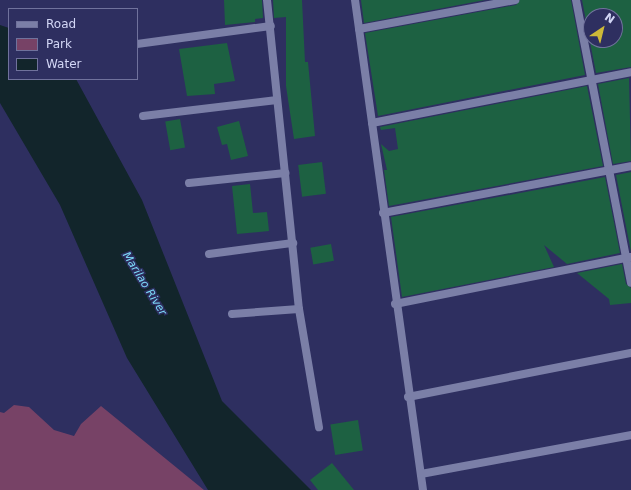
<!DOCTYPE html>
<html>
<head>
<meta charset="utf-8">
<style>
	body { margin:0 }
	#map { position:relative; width:631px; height:490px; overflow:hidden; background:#2e2f60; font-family:"DejaVu Sans",sans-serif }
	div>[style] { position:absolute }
	.green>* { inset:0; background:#774266 }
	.water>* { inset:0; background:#12252b }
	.building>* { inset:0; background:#1d6142; transform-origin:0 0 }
	.minor>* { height:8px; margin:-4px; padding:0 4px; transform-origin:4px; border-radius:4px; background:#7b7fa7 }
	span { translate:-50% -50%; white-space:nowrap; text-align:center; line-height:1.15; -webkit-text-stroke:3px #2e2f60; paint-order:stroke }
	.water-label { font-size:11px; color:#7cdbf8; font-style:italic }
	.legend { position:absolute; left:8px; top:8px; width:130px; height:72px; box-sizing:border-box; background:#2e2f60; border:1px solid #70729c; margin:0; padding:5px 7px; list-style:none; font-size:12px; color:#d2d6f5 }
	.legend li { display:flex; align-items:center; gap:8px; height:20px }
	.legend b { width:20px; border:1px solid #70729c }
	.north { position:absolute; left:583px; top:8px; width:40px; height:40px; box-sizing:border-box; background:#2e2f60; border:1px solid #70729c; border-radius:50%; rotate:35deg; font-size:11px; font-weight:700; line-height:16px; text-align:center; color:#d2d6f5 }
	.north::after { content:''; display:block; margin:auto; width:14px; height:18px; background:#cdb938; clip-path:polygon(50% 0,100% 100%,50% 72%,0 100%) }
</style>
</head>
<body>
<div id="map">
	<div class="green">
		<i style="clip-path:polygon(14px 405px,29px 407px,54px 430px,74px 436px,81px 424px,101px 406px,204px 490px,0 490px,0 412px,4px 413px)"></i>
	</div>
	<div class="water">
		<i style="clip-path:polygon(0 25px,9px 28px,9px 79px,76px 79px,142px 200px,222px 401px,311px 490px,208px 490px,127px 358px,60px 205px,0 103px)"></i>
	</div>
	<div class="building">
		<i style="clip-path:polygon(224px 0,262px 0,263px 18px,255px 19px,255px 22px,225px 25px)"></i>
		<i style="clip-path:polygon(273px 0,302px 0,305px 62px,308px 62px,315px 136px,294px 139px,286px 86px,286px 17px,274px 18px)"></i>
		<i style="clip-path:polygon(361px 0,485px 0,364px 23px)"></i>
		<i style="clip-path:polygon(520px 0,571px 0,585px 75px,378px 116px,365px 33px,516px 5px)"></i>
		<i style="clip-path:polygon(evenodd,582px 0,631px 0,631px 67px,596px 73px,582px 0,591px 16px,615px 16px,615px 40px,591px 40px,591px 16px)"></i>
		<i style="clip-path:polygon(227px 43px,235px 81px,214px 84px,215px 94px,187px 96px,179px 49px)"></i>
		<i style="clip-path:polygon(629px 78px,631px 161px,613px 164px,598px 84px)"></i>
		<i style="clip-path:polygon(587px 86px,603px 166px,389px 206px,384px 170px,387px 170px,381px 144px,389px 151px,398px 149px,395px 128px,381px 130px,380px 127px)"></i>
		<i style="left:180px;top:119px;width:29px;height:15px;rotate:80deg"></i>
		<i style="clip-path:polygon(239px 121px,248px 156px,231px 160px,227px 144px,222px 145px,217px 127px)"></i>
		<i style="left:322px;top:162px;width:32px;height:24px;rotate:83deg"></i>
		<i style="clip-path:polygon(631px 172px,631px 252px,616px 175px)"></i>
		<i style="clip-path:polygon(605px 177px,620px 253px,567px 264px,544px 245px,554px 267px,402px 297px,391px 217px)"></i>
		<i style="clip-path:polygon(250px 184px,253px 213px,267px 212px,269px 231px,237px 234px,232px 186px)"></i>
		<i style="left:331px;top:244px;width:17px;height:21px;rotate:80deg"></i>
		<i style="clip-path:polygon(622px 264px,626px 284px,631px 288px,631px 303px,610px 305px,609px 299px,577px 273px)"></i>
		<i style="left:358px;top:420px;width:31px;height:28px;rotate:81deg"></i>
		<i style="clip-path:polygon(332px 463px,354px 490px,318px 490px,310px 480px)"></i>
	</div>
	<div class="minor">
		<i style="left:267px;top:0;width:311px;rotate:84.1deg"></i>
		<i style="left:299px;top:309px;width:120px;rotate:80.4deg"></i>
		<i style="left:355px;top:0;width:495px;rotate:82.1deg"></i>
		<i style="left:576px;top:0;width:288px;rotate:79deg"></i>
		<i style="left:359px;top:29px;width:159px;rotate:-10.5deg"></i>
		<i style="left:137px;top:44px;width:135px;rotate:-7.7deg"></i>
		<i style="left:143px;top:116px;width:135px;rotate:-6.8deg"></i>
		<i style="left:372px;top:123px;width:264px;rotate:-11.1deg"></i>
		<i style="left:189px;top:183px;width:97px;rotate:-5.9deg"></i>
		<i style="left:383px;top:213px;width:252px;rotate:-10.7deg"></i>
		<i style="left:209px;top:254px;width:85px;rotate:-7.5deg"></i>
		<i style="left:395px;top:304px;width:240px;rotate:-11.3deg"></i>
		<i style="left:232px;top:314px;width:67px;rotate:-4.3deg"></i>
		<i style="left:408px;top:397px;width:227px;rotate:-11.2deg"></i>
		<i style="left:421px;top:474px;width:214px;rotate:-10.5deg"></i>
	</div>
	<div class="water-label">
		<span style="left:144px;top:284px;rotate:58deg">Marilao River</span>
	</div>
	<ul class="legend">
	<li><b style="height:5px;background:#7b7fa7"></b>Road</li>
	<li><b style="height:11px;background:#774266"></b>Park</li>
	<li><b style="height:11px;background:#12252b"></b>Water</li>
	</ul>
	<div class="north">N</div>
</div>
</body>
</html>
